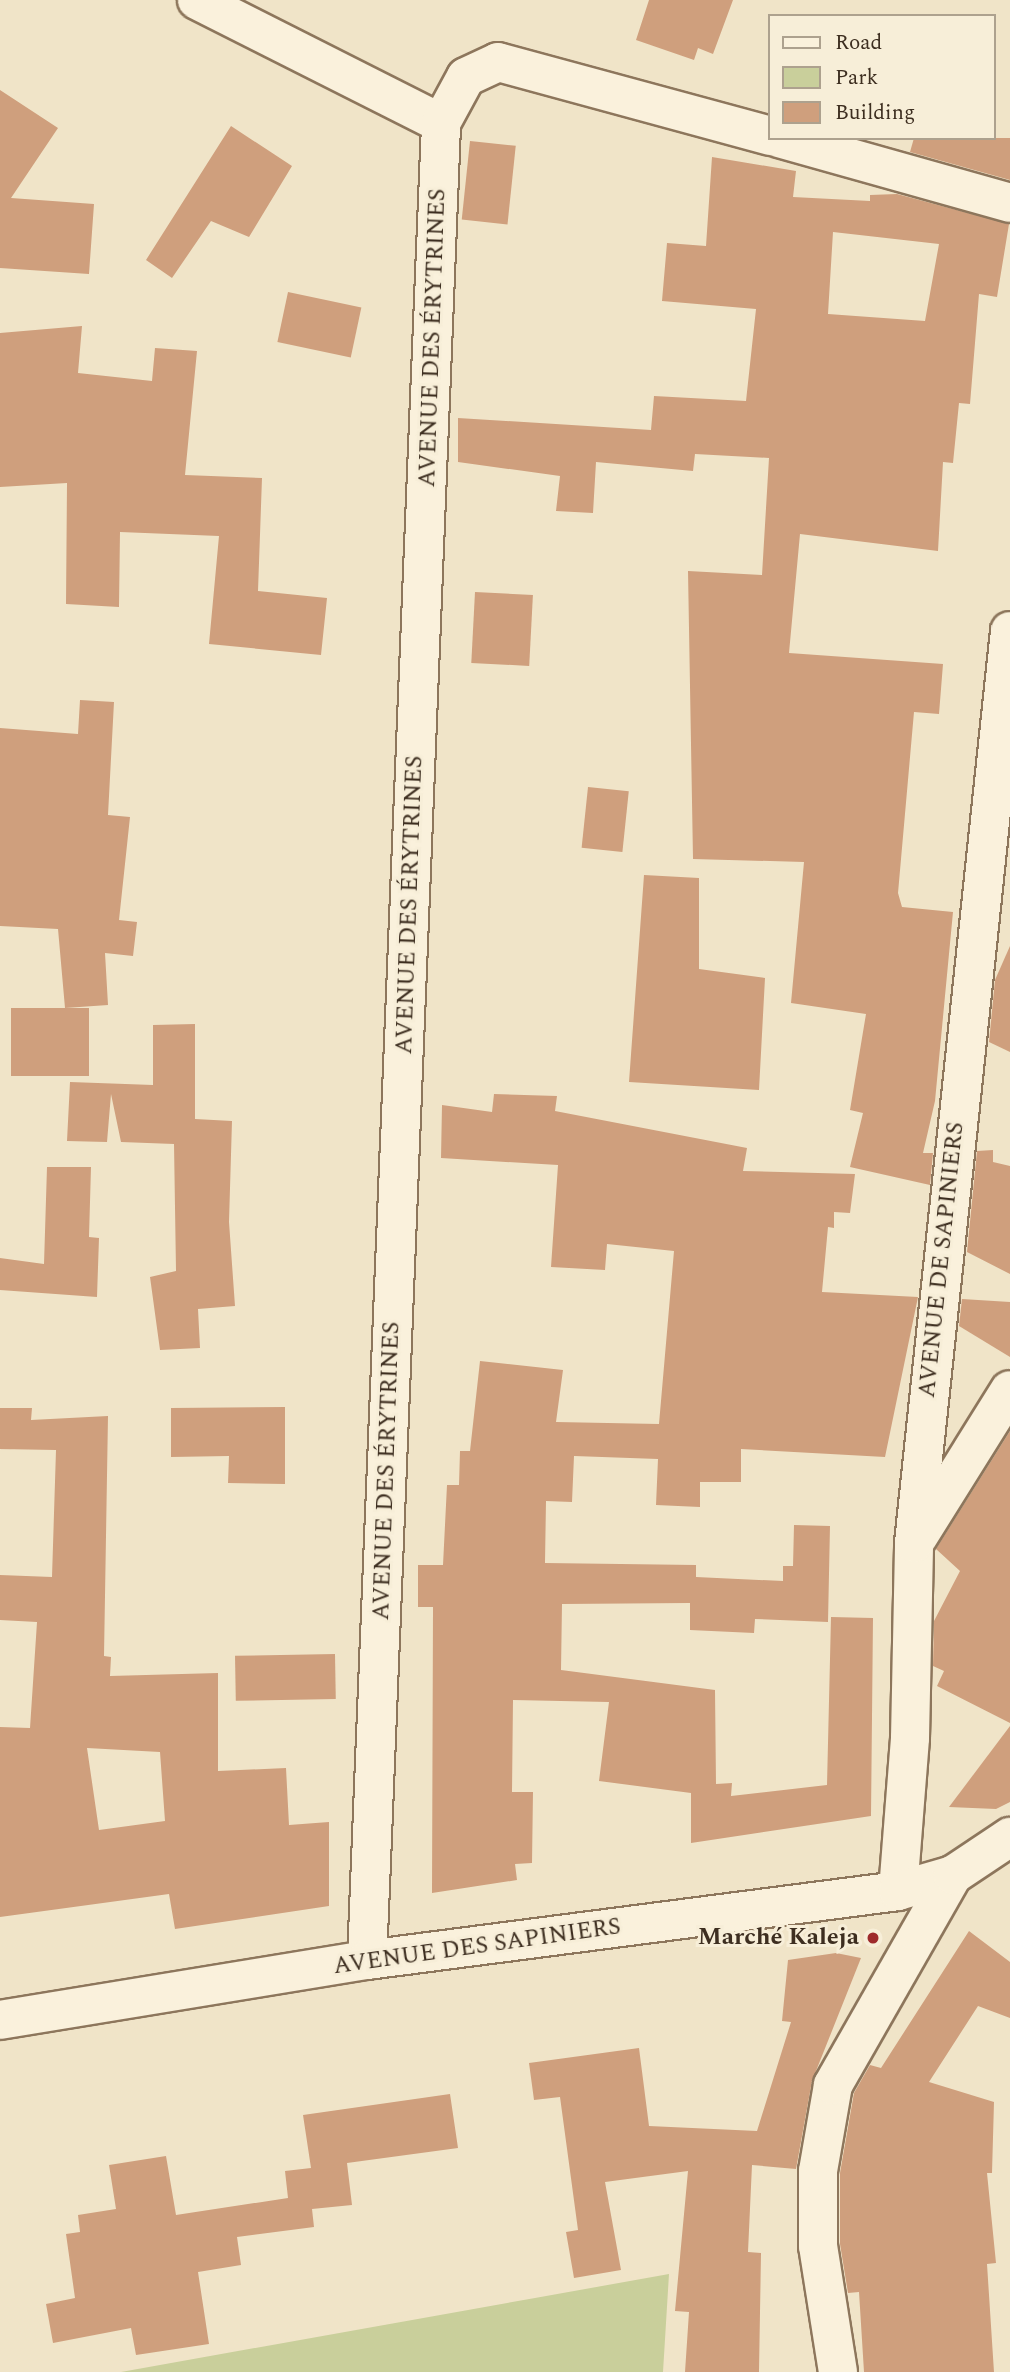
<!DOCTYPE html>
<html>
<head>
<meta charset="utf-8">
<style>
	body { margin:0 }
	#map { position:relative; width:1010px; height:2372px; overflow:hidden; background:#f0e4c8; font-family:Spectral,serif }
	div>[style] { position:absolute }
	.green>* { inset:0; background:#c9cf9b }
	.building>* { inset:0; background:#cf9f7d; transform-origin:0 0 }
	.roads { filter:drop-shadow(2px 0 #8d765c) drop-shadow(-2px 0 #8d765c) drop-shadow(0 2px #8d765c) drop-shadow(0 -2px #8d765c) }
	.street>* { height:38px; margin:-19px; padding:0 19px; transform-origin:19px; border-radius:19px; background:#faf1dc }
	.dots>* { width:19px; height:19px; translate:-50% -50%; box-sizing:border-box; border:4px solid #f7eed8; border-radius:50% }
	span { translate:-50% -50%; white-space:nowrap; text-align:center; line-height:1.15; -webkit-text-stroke:6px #f7eed8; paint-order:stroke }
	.street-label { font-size:24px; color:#3d2e20 }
	.poi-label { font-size:24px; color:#3d2e20; font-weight:700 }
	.right { translate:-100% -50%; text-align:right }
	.legend { position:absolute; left:768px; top:14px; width:228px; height:126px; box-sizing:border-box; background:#f7eed8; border:2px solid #ada18e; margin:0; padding:9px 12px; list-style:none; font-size:21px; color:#3d2e20 }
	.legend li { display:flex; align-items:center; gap:14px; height:35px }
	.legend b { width:35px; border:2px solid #ada18e }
</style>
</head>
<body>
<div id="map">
	<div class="green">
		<i style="clip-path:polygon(669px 2274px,663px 2372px,121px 2372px,535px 2298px)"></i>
	</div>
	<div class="building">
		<i style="clip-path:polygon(649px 0,733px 0,713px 54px,698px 48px,694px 60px,636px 40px)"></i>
		<i style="clip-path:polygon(0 90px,58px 128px,11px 198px,94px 204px,89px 274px,0 268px)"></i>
		<i style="clip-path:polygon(231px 126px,292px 166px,249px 237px,211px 221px,172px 278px,146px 260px)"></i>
		<i style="clip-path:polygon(914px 138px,1010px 138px,1010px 180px,910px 152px)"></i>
		<i style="left:470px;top:141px;width:46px;height:79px;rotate:6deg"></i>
		<i style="clip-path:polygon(evenodd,712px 157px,796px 171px,793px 197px,870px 201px,870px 195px,897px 194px,1009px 224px,997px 297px,979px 294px,970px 404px,959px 403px,953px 463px,943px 462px,938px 551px,800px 534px,789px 653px,943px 664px,939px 714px,914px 712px,898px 893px,902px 907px,953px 912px,935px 1101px,923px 1153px,933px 1153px,930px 1185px,850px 1167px,863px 1113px,850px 1110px,866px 1014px,791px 1003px,804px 862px,693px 859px,688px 571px,762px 575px,769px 458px,695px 454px,693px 471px,596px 462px,593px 513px,556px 511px,560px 476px,458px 462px,458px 418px,651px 430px,654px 396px,746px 401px,756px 309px,662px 301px,667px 243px,706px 246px,712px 157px,833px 232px,939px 244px,925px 321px,828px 314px,833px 232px)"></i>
		<i style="left:288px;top:292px;width:75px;height:51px;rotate:12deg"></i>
		<i style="clip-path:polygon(82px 326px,78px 373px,152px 381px,155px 348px,197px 351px,185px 475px,262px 478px,258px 591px,327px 598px,321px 655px,209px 644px,219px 536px,120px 532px,119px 607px,66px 604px,67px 483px,0 487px,0 333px)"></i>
		<i style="left:475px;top:592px;width:58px;height:71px;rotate:3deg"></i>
		<i style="clip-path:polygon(80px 700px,114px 702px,108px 815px,130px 817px,119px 920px,137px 922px,133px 956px,105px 953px,108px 1005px,65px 1008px,58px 929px,0 926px,0 728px,78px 734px)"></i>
		<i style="left:588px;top:787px;width:41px;height:61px;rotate:6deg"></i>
		<i style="clip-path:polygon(644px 875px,699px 878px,699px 969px,765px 978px,759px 1090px,629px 1082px)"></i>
		<i style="clip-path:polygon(1010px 946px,1010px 1052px,989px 1042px,995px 980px)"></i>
		<i style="left:11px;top:1008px;width:78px;height:68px"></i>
		<i style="clip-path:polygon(195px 1024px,195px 1119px,232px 1121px,229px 1222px,235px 1306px,198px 1309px,200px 1348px,160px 1350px,150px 1277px,176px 1271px,174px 1144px,121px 1142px,111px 1094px,107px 1142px,67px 1141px,70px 1082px,153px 1085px,153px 1025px)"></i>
		<i style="clip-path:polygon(494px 1094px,557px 1096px,555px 1111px,747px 1148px,743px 1171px,855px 1174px,850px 1213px,834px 1212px,834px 1228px,828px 1227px,822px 1292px,918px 1297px,885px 1457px,741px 1449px,741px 1482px,700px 1482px,700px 1507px,656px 1505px,658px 1459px,574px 1456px,572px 1502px,546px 1501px,545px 1563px,696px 1565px,696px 1577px,783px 1581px,783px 1566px,793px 1566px,794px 1525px,830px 1526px,828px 1622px,755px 1619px,754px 1633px,690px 1630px,690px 1603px,562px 1604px,561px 1670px,715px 1690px,716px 1784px,732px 1783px,731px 1796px,827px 1785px,831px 1617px,873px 1618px,871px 1816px,691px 1843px,691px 1793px,599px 1781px,609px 1702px,513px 1700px,512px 1792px,533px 1792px,532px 1863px,515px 1864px,517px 1880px,432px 1893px,433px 1607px,418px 1607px,418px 1565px,443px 1565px,447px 1485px,459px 1485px,460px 1451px,470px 1451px,480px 1361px,563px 1370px,556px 1422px,659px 1424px,674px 1251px,607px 1244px,605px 1270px,551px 1267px,558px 1165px,441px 1158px,442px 1105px,492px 1112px)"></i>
		<i style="clip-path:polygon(993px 1150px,993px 1162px,1010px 1166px,1010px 1274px,967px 1252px,977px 1151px)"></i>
		<i style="clip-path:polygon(47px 1167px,91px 1167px,89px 1237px,99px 1238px,97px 1297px,0 1290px,0 1258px,44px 1264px)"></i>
		<i style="clip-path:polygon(962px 1299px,1010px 1302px,1010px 1357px,959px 1326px)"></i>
		<i style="clip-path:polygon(285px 1407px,285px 1484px,228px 1483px,229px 1456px,171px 1457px,171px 1408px)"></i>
		<i style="clip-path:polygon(evenodd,0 1408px,32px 1408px,31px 1420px,108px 1416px,104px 1656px,111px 1657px,110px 1676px,218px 1673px,218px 1771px,286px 1768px,289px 1825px,329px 1822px,329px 1906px,175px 1929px,169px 1894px,0 1917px,0 1727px,30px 1728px,37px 1622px,0 1620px,0 1575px,52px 1577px,56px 1450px,0 1449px,0 1408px,87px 1748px,160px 1752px,165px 1821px,99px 1830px,87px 1748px)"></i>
		<i style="clip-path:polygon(1010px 1431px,1010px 1723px,937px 1686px,944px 1671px,933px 1666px,934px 1621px,960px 1571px,936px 1549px)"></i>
		<i style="left:335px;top:1654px;width:45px;height:100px;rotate:89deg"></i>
		<i style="clip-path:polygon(1010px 1726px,1010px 1802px,996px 1809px,949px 1807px)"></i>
		<i style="clip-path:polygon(969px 1931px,1010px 1962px,1010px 2018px,978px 2006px,929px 2082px,994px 2102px,992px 2173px,987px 2173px,996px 2263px,987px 2264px,994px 2372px,864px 2372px,859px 2292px,848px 2293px,840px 2244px,840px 2173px,854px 2093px,870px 2065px,881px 2068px)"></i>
		<i style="clip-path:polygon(836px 1953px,861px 1958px,812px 2081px,796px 2169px,752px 2165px,748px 2252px,761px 2253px,759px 2372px,685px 2372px,689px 2312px,675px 2311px,688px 2171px,605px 2182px,621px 2270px,574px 2278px,566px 2232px,578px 2230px,560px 2097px,534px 2100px,529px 2063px,639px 2048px,649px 2126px,757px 2131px,791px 2022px,782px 2021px,788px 1960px)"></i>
		<i style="clip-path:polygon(450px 2094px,458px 2148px,347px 2163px,352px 2205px,312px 2209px,314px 2227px,237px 2237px,241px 2265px,198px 2272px,209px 2344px,136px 2355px,131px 2328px,53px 2343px,46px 2304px,75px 2298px,66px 2234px,80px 2232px,78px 2215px,116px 2209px,109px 2165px,166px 2156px,176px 2215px,288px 2198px,285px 2171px,311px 2168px,303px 2115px)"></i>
	</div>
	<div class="roads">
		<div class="street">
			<i style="left:197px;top:0;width:273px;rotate:26.8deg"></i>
			<i style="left:779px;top:138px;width:240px;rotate:15.7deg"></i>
			<i style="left:918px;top:1537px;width:173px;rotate:-58deg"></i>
			<i style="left:898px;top:1891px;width:153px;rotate:-85.5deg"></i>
			<i style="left:910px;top:1738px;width:195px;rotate:-88.8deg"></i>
			<i style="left:914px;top:1543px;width:917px;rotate:-83.99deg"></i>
			<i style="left:367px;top:1960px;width:1838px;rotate:-87.69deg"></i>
			<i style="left:441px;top:123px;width:52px;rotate:-61.5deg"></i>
			<i style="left:466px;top:77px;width:35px;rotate:-25deg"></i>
			<i style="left:498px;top:62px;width:282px;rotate:15.2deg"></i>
			<i style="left:0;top:2020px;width:372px;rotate:-9.3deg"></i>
			<i style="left:367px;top:1960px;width:535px;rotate:-7.4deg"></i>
			<i style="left:898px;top:1891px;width:57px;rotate:-16.2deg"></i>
			<i style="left:838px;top:2372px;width:128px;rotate:-99deg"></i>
			<i style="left:818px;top:2246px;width:75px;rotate:-90deg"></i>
			<i style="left:818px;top:2171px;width:87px;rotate:-80.1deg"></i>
			<i style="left:833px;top:2085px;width:242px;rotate:-60.3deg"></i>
			<i style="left:953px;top:1875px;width:69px;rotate:-33.7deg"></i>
		</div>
	</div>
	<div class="dots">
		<i style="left:873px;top:1938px;background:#9e2a2b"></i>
	</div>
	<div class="street-label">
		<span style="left:433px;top:338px;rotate:-88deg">AVENUE DES ÉRYTRINES</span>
		<span style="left:410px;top:905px;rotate:-88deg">AVENUE DES ÉRYTRINES</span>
		<span style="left:942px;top:1260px;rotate:-84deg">AVENUE DE SAPINIERS</span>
		<span style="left:387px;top:1471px;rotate:-88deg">AVENUE DES ÉRYTRINES</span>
		<span style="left:477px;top:1947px;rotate:-8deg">AVENUE DES SAPINIERS</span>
	</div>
	<div class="poi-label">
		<span class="right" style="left:859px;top:1938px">Marché Kaleja</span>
	</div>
	<ul class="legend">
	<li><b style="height:9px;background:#faf1dc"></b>Road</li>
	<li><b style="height:19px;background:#c9cf9b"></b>Park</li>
	<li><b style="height:19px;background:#cf9f7d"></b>Building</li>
	</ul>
</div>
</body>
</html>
